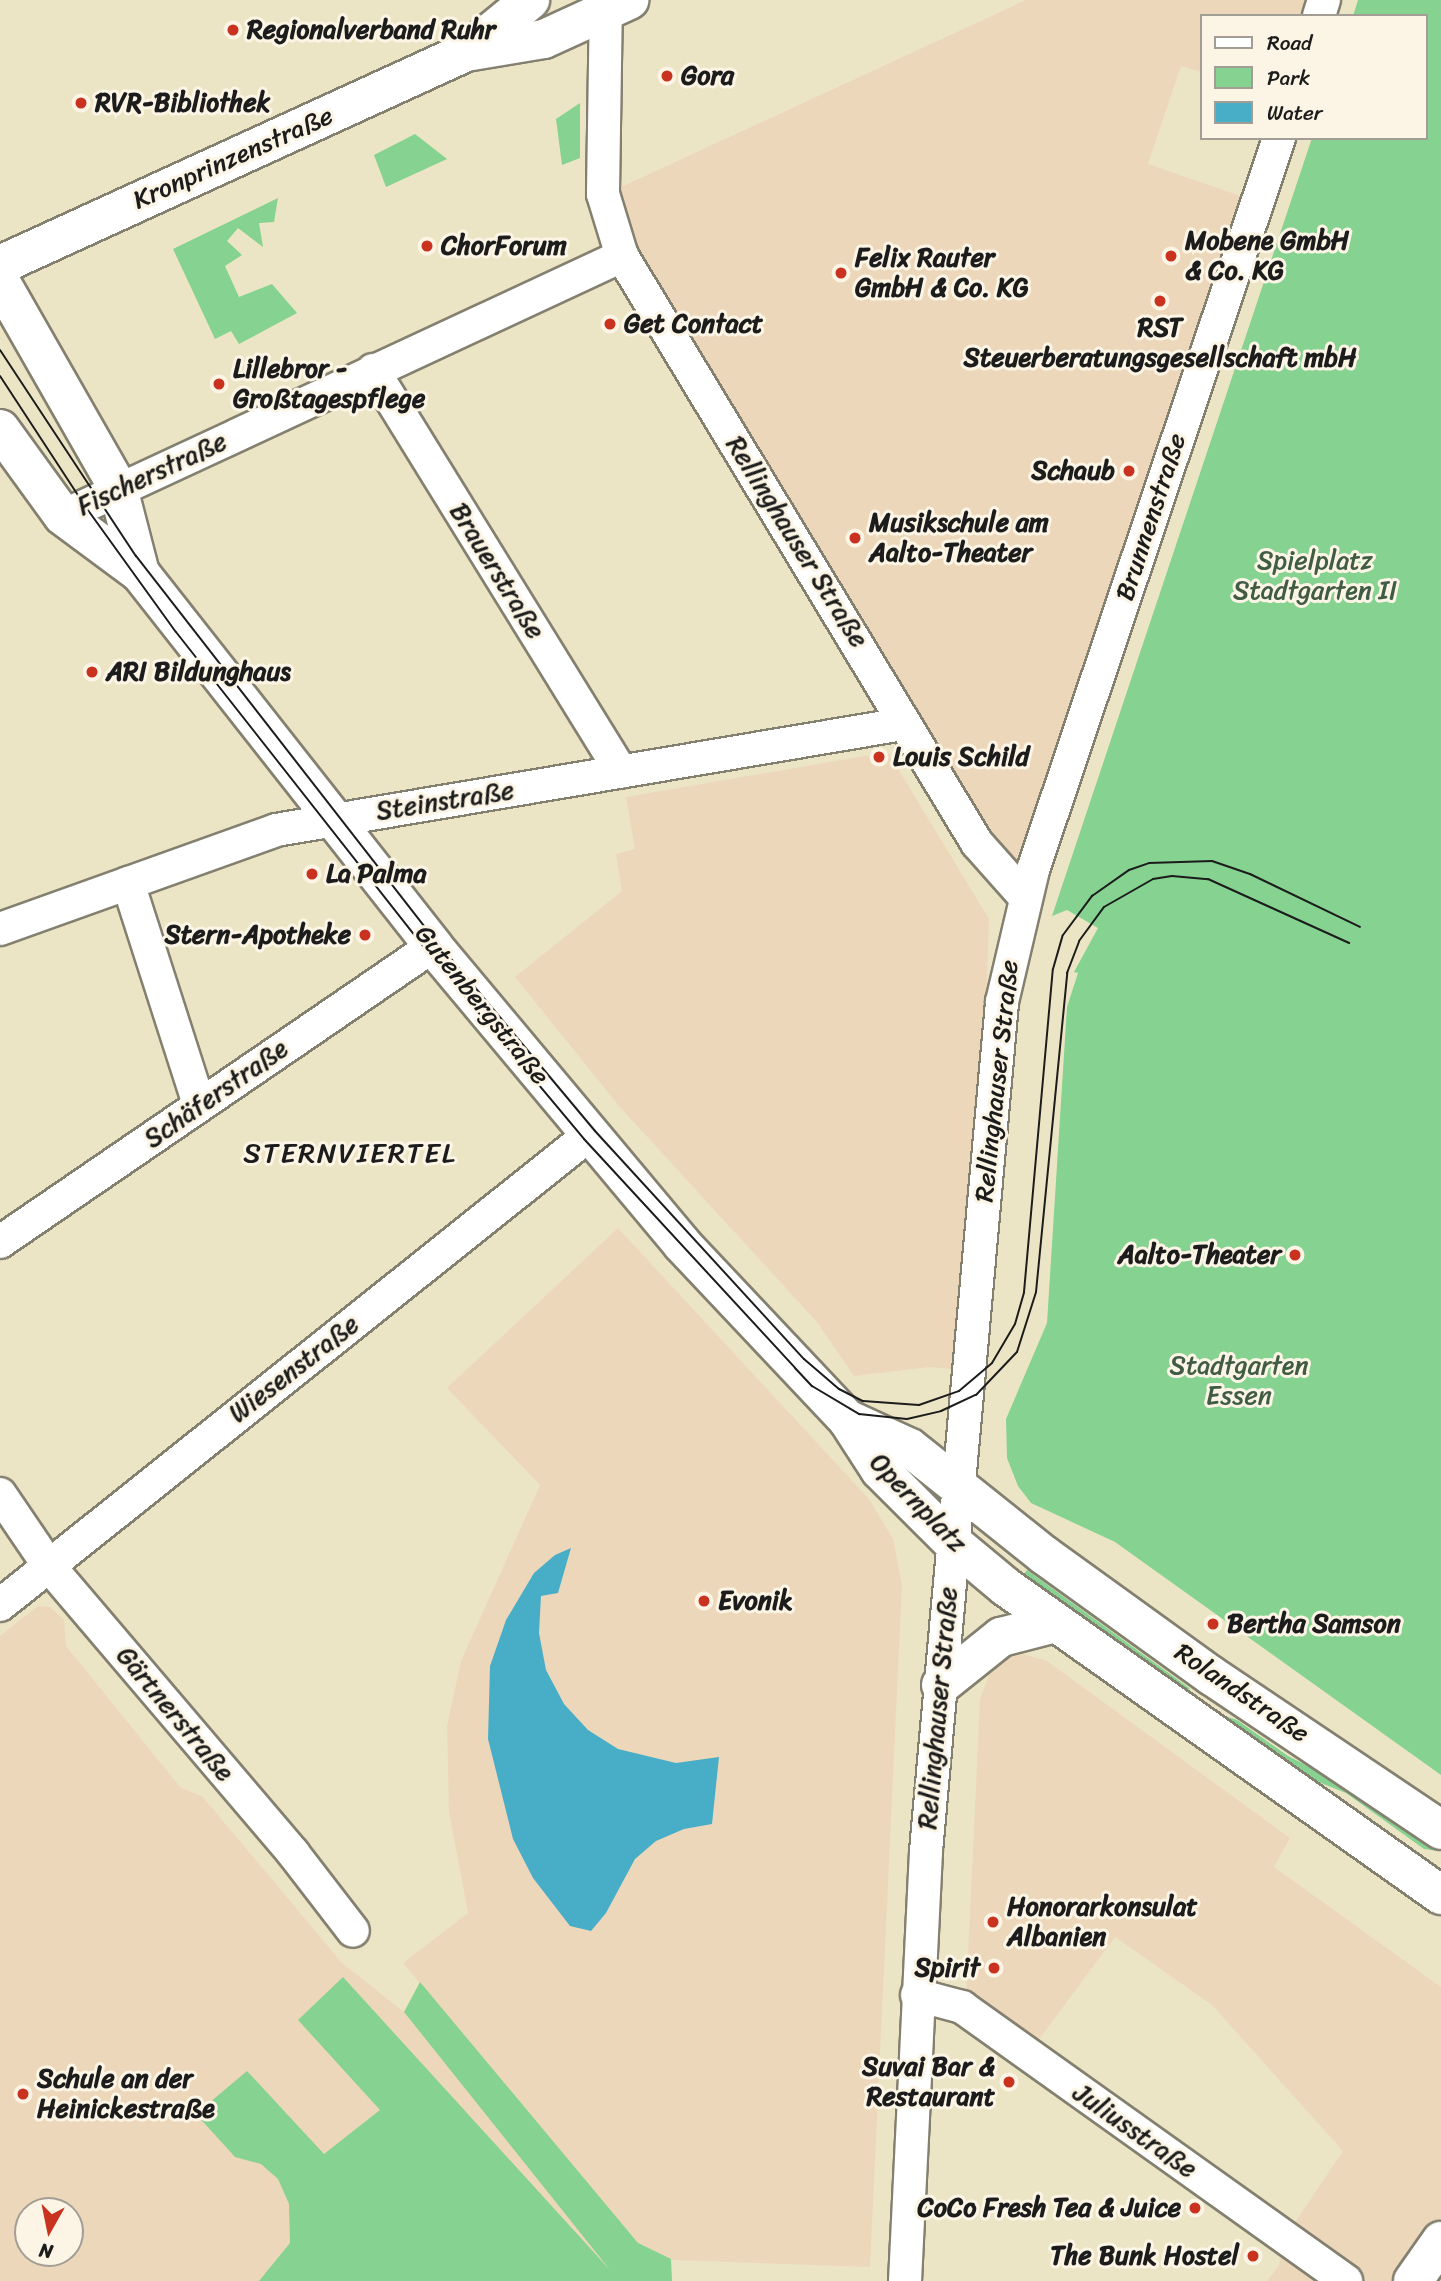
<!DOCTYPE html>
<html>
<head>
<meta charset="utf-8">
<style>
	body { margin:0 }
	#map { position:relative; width:1441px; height:2281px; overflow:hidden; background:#ece5c5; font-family:Sriracha,sans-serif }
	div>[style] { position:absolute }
	.built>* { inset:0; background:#edd7bb }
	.green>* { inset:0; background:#85d291; transform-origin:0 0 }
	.water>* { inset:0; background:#48aec7 }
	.roads { filter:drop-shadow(2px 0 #848070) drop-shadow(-2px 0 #848070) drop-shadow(0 2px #848070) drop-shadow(0 -2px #848070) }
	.minor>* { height:32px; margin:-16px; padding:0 16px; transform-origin:16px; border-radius:16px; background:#fff }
	.tertiary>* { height:38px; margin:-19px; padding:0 19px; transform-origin:19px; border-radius:19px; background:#fff }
	.secondary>* { height:38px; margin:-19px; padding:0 19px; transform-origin:19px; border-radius:19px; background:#fff }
	.tram>* { height:2px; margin:-1px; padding:0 1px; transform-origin:1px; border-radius:1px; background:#1c1c1c }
	.dots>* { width:19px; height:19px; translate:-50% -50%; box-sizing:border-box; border:4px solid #fcf5e5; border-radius:50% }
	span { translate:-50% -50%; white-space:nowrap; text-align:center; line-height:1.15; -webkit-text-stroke:6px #fcf5e5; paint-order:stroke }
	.poi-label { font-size:26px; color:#1c1c1c; font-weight:700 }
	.left { translate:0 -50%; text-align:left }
	.right { translate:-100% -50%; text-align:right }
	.street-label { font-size:26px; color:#1c1c1c }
	.park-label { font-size:26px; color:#415c45 }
	.neighbourhood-label { font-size:28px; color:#1c1c1c; letter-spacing:2px }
	.legend { position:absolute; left:1200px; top:14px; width:228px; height:126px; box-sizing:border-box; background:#fcf5e5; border:2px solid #a29e95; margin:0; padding:9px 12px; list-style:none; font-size:21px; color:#1c1c1c }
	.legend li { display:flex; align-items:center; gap:14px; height:35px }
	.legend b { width:35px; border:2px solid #a29e95 }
	.north { position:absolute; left:14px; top:2197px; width:70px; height:70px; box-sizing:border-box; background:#fcf5e5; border:2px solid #a29e95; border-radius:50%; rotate:189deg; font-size:19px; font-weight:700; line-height:28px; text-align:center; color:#1c1c1c }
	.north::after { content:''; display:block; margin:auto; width:24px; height:32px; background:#c8321e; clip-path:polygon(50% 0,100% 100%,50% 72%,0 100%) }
</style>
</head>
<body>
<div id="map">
	<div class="built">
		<i style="clip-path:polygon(1026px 0,1321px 0,1316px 16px,1201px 16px,1201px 72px,1181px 66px,1148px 164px,1252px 200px,1023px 884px,982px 839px,624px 255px,606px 194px)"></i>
		<i style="clip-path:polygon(888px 752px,989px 919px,986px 1007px,960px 1370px,930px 1367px,854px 1376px,817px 1322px,619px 1106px,515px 977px,622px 891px,616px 854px,635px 849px,626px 797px)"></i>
		<i style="clip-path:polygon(618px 1228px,869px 1499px,893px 1539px,902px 1585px,870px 2267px,670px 2260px,638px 2243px,403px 1963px,468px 1913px,449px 1812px,447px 1726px,461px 1661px,540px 1485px,447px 1388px)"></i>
		<i style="clip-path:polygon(evenodd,38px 1606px,50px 1607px,64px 1620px,66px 1646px,181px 1788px,202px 1796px,342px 1963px,404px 2012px,620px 2281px,0 2281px,0 1636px,38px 1606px,28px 2211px,70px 2211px,70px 2253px,28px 2253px,28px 2211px)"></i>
		<i style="clip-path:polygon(1023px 1654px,1047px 1661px,1290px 1838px,1274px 1867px,1441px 1987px,1441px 2281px,1267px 2281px,1278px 2267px,1290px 2230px,1343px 2151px,1212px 2005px,1115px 1937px,1031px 2050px,966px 2000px,980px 1699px,989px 1675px,1007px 1658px)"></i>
	</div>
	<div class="green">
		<i style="clip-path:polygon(1358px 0,1441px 0,1441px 1775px,1115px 1542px,1031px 1503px,1018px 1486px,1007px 1458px,1006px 1419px,1047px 1323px,1067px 1007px,1078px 973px,1074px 972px,1098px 928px,1067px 910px,1052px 916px,1312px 138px,1425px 138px,1425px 16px,1353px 16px)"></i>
		<i style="clip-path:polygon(580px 103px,580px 158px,562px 165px,556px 119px)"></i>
		<i style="clip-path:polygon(415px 134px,447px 159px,386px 187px,374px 155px)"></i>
		<i style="clip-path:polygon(278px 198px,274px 222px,259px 223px,263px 247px,238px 228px,227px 241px,242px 255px,225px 266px,239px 297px,272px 284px,297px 313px,239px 344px,231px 331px,215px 339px,173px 249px)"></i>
		<i style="left:1027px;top:1570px;width:201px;height:14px;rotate:36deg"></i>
		<i style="clip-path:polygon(1213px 1712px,1237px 1720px,1288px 1756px,1337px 1781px,1438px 1851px,1424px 1849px,1346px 1793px,1301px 1775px)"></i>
		<i style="clip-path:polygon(343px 1977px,610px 2270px,404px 2012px,420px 1982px,638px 2243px,671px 2259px,672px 2281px,259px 2281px,290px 2243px,289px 2204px,278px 2179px,261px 2164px,235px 2157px,196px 2114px,247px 2071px,324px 2154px,380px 2110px,298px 2020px)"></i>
	</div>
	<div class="water">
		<i style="clip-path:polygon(571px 1548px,558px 1593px,541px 1596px,539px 1633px,546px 1670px,564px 1704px,588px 1730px,618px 1749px,676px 1763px,719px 1757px,712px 1824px,684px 1829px,656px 1841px,635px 1859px,606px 1913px,591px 1931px,570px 1926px,533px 1878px,513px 1839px,488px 1739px,490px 1666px,506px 1620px,534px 1573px,555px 1555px)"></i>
	</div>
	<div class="roads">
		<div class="minor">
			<i style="left:606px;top:0;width:194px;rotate:90.9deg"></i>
			<i style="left:603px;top:194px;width:65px;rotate:73deg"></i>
			<i style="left:622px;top:256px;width:686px;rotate:58.84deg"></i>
			<i style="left:977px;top:843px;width:71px;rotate:48.4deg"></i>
			<i style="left:1319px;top:16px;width:17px;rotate:-73deg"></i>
			<i style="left:373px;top:370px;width:472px;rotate:58.3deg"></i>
			<i style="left:63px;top:516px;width:617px;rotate:-24.94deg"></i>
			<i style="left:128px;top:883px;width:232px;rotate:72.2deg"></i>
			<i style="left:0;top:929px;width:293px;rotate:-19.7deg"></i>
			<i style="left:276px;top:830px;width:636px;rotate:-9.6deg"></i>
			<i style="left:0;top:1242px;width:525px;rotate:-34.36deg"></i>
			<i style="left:0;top:1494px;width:87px;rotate:55.8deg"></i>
			<i style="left:49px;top:1566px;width:377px;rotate:49.6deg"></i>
			<i style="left:293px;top:1853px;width:98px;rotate:52.4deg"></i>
			<i style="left:0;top:1605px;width:754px;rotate:-38.59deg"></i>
			<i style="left:917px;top:1995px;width:47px;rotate:14.9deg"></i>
			<i style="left:962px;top:2007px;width:472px;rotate:35.5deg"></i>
			<i style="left:905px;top:2281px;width:431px;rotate:-87.2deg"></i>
			<i style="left:926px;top:1851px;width:852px;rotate:-84.88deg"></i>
			<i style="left:1002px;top:1002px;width:136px;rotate:-76.8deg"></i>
			<i style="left:1033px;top:870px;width:772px;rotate:-71.42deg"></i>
		</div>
		<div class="tertiary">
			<i style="left:0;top:281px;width:238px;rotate:60.3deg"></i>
			<i style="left:118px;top:488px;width:88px;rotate:75.5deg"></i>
			<i style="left:0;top:429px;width:107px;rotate:54.1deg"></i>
			<i style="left:63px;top:516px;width:96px;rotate:36.5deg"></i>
			<i style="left:140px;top:573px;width:474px;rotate:51.8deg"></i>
			<i style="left:433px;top:946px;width:388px;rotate:50.1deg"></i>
			<i style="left:682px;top:1244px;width:241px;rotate:46.7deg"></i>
			<i style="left:847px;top:1419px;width:61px;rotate:57.1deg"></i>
			<i style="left:880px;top:1470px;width:102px;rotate:45deg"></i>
			<i style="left:952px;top:1542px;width:70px;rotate:39.8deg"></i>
			<i style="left:1006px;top:1587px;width:533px;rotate:35.3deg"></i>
			<i style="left:847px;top:1419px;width:69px;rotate:24.7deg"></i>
			<i style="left:910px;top:1448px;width:171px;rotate:38.6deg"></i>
			<i style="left:1044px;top:1555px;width:207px;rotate:35.8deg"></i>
			<i style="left:1212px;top:1676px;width:276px;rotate:33.9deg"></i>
			<i style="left:941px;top:1685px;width:77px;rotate:-38.7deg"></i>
			<i style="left:1001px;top:1637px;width:57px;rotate:-14.3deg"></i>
			<i style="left:1413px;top:2281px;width:49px;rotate:-55deg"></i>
		</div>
		<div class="secondary">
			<i style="left:469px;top:50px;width:79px;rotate:-39.3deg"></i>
			<i style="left:0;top:265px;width:512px;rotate:-24.56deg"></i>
			<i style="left:466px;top:52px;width:79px;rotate:-9.5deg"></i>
			<i style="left:544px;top:39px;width:94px;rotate:-24.6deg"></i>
		</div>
	</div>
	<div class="tram">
		<i style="left:0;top:350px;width:247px;rotate:56.6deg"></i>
		<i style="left:136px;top:556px;width:489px;rotate:52.1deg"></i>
		<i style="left:437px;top:942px;width:246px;rotate:50.1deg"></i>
		<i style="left:595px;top:1131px;width:309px;rotate:47.5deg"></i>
		<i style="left:804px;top:1359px;width:46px;rotate:40.6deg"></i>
		<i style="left:839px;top:1389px;width:27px;rotate:27deg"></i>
		<i style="left:863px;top:1401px;width:56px;rotate:4.1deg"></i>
		<i style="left:919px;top:1405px;width:42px;rotate:-19.3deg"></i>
		<i style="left:959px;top:1391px;width:43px;rotate:-40.3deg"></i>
		<i style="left:992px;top:1363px;width:45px;rotate:-59.5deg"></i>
		<i style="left:1015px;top:1324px;width:33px;rotate:-74deg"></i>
		<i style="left:1024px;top:1292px;width:324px;rotate:-84.9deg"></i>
		<i style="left:1053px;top:969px;width:35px;rotate:-74deg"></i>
		<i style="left:1063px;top:935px;width:49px;rotate:-53.4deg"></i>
		<i style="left:1092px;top:896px;width:45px;rotate:-35.1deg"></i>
		<i style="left:1129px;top:870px;width:21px;rotate:-19deg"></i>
		<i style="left:1149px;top:863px;width:63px;rotate:-1.8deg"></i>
		<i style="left:1212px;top:861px;width:40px;rotate:18.9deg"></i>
		<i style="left:1250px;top:874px;width:122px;rotate:25.7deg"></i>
		<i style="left:0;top:376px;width:155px;rotate:56.8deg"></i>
		<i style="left:85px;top:506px;width:155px;rotate:54.2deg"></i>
		<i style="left:176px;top:632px;width:405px;rotate:51.8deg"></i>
		<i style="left:426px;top:950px;width:246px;rotate:50.1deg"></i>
		<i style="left:584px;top:1139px;width:311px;rotate:47.3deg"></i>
		<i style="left:795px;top:1368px;width:25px;rotate:47deg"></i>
		<i style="left:812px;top:1386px;width:55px;rotate:30.8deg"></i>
		<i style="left:859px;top:1414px;width:48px;rotate:5.9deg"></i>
		<i style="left:907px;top:1419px;width:35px;rotate:-13deg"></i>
		<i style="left:941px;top:1411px;width:38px;rotate:-25deg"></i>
		<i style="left:976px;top:1395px;width:59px;rotate:-46.4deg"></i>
		<i style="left:1017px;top:1352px;width:63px;rotate:-72.4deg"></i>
		<i style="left:1036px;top:1292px;width:321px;rotate:-84.4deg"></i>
		<i style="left:1067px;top:973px;width:34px;rotate:-69deg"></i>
		<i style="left:1079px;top:941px;width:42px;rotate:-53.7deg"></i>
		<i style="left:1104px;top:907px;width:56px;rotate:-29.7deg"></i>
		<i style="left:1153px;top:879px;width:19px;rotate:-9deg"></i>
		<i style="left:1172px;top:876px;width:36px;rotate:5deg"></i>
		<i style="left:1208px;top:879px;width:155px;rotate:24.4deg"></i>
	</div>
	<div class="dots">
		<i style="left:233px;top:30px;background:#c8321e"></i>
		<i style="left:667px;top:76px;background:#c8321e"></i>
		<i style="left:81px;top:103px;background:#c8321e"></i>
		<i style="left:427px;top:246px;background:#c8321e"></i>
		<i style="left:1171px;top:256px;background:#c8321e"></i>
		<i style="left:841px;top:273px;background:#c8321e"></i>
		<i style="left:1160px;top:301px;background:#c8321e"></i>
		<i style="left:610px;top:324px;background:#c8321e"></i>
		<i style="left:219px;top:384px;background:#c8321e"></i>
		<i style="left:1129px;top:471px;background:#c8321e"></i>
		<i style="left:855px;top:538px;background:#c8321e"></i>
		<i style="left:92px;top:672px;background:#c8321e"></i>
		<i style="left:879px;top:757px;background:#c8321e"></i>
		<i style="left:312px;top:874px;background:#c8321e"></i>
		<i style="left:365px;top:935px;background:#c8321e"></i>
		<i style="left:1295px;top:1255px;background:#c8321e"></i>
		<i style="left:704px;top:1601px;background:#c8321e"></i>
		<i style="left:1213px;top:1624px;background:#c8321e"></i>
		<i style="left:993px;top:1922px;background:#c8321e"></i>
		<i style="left:994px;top:1968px;background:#c8321e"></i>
		<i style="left:1009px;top:2082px;background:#c8321e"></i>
		<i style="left:23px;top:2094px;background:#c8321e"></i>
		<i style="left:1195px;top:2208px;background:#c8321e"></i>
		<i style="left:1253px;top:2256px;background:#c8321e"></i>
	</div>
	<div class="poi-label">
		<span class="left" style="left:247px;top:30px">Regionalverband Ruhr</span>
		<span class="left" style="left:681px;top:76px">Gora</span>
		<span class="left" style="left:95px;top:103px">RVR-Bibliothek</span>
		<span class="left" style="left:1185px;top:256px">Mobene GmbH<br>&amp; Co. KG</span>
		<span class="left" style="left:441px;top:246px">ChorForum</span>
		<span class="left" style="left:855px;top:273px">Felix Rauter<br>GmbH &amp; Co. KG</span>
		<span class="left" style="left:624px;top:324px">Get Contact</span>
		<span style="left:1160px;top:343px">RST<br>Steuerberatungsgesellschaft mbH</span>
		<span class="left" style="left:233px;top:384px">Lillebror -<br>Großtagespflege</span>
		<span class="right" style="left:1115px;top:471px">Schaub</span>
		<span class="left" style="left:869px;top:538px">Musikschule am<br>Aalto-Theater</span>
		<span class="left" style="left:106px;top:672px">ARI Bildunghaus</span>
		<span class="left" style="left:893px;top:757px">Louis Schild</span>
		<span class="left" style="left:326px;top:874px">La Palma</span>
		<span class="right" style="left:351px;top:935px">Stern-Apotheke</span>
		<span class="right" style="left:1281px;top:1255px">Aalto-Theater</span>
		<span class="left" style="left:718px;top:1601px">Evonik</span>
		<span class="left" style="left:1227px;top:1624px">Bertha Samson</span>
		<span class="left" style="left:1007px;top:1922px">Honorarkonsulat<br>Albanien</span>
		<span class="right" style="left:980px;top:1968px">Spirit</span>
		<span class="right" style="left:995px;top:2082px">Suvai Bar &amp;<br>Restaurant</span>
		<span class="left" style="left:37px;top:2094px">Schule an der<br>Heinickestraße</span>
		<span class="right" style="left:1181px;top:2208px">CoCo Fresh Tea &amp; Juice</span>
		<span class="right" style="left:1239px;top:2256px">The Bunk Hostel</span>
	</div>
	<div class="street-label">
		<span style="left:233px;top:158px;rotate:-24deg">Kronprinzenstraße</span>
		<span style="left:152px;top:474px;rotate:-25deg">Fischerstraße</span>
		<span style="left:1151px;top:517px;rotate:-72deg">Brunnenstraße</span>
		<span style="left:797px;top:542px;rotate:58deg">Rellinghauser Straße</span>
		<span style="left:497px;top:571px;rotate:58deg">Brauerstraße</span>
		<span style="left:445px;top:801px;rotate:-9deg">Steinstraße</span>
		<span style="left:482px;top:1005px;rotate:51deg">Gutenbergstraße</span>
		<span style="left:997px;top:1081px;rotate:-84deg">Rellinghauser Straße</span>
		<span style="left:216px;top:1094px;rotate:-35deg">Schäferstraße</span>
		<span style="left:294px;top:1369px;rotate:-38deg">Wiesenstraße</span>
		<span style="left:918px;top:1503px;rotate:46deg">Opernplatz</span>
		<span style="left:1242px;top:1693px;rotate:34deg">Rolandstraße</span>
		<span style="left:938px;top:1708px;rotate:-85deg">Rellinghauser Straße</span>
		<span style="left:175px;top:1714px;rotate:50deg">Gärtnerstraße</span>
		<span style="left:1135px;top:2131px;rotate:35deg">Juliusstraße</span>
	</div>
	<div class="park-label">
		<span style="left:1315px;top:576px">Spielplatz<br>Stadtgarten II</span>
		<span style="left:1239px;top:1381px">Stadtgarten<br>Essen</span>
	</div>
	<div class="neighbourhood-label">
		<span style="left:350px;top:1153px">STERNVIERTEL</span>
	</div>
	<ul class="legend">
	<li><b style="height:9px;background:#fff"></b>Road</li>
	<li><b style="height:19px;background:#85d291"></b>Park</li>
	<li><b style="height:19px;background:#48aec7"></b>Water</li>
	</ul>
	<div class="north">N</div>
</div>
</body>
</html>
